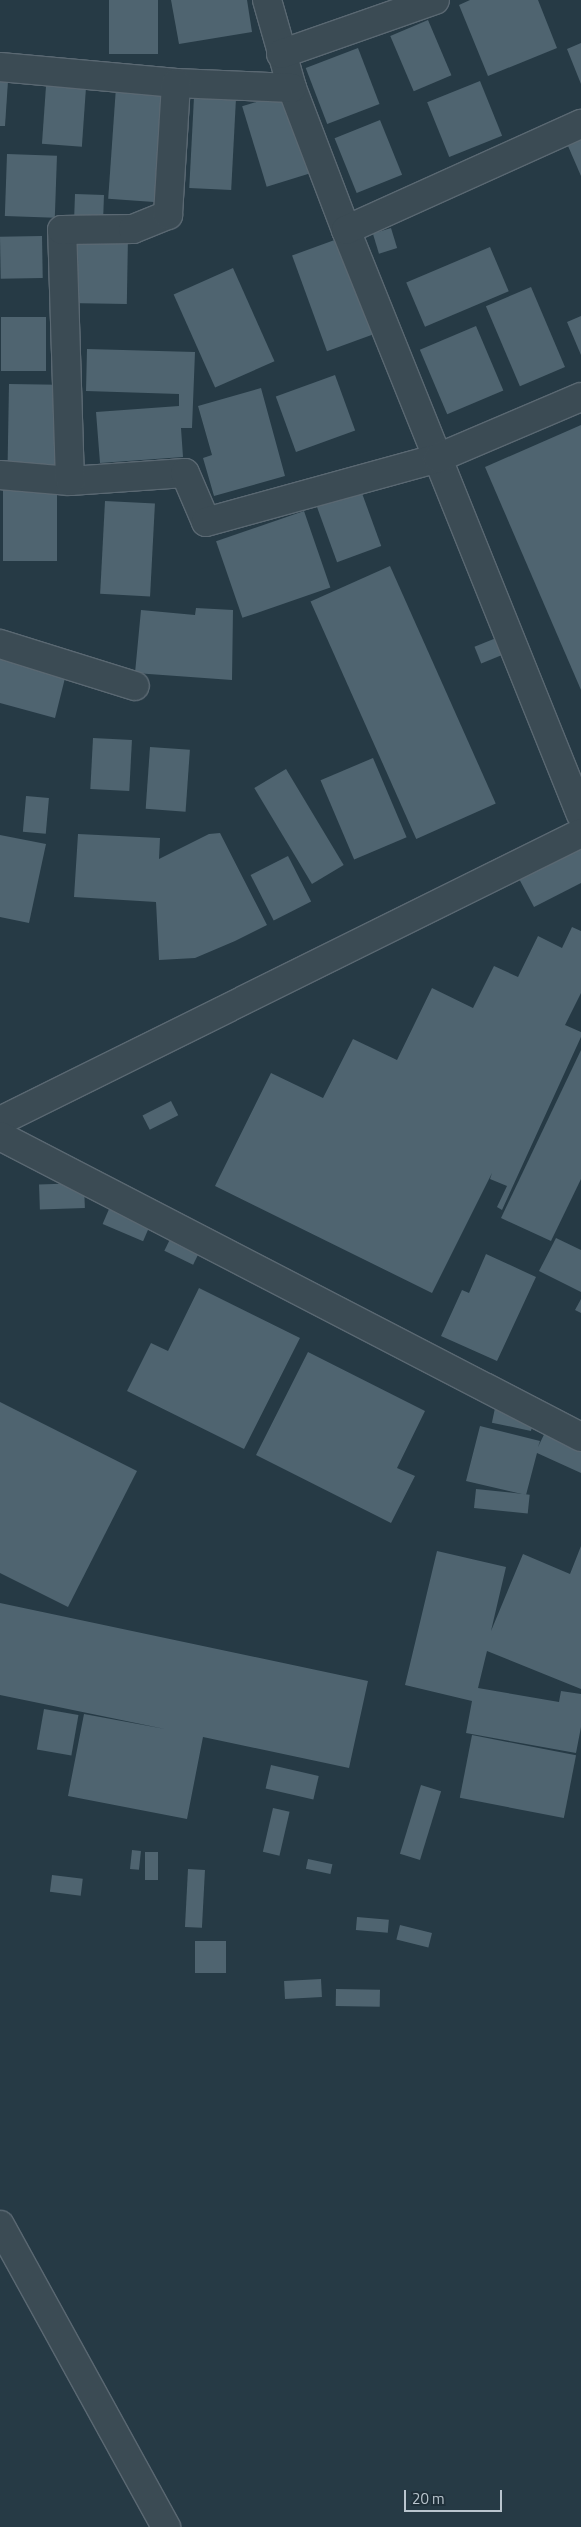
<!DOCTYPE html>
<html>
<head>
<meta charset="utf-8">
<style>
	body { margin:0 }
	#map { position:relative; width:581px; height:2527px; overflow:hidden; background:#263a45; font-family:"Titillium Web",sans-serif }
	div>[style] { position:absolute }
	.building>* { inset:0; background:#4f6470; transform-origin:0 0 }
	.roads { filter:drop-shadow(1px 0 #5a6872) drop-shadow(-1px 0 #5a6872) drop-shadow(0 1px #5a6872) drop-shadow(0 -1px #5a6872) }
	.minor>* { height:28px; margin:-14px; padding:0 14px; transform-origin:14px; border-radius:14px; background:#3b4b54 }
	span { translate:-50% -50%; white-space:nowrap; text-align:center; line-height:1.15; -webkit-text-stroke:5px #1f303a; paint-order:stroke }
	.scale { position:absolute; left:404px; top:2490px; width:98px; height:22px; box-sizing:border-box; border:2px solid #b9c5ce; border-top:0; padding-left:6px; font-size:15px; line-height:18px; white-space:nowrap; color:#b9c5ce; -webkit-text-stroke:4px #1f303a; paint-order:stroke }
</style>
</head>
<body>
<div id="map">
	<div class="building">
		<i style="left:109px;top:0;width:49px;height:54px"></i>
		<i style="clip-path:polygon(171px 0,247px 0,252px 32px,179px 44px)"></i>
		<i style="clip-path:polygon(470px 0,538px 0,557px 48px,488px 76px,459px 5px)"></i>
		<i style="left:428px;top:20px;width:60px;height:41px;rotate:67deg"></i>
		<i style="clip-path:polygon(581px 43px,581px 84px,567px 49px)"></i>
		<i style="left:358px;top:48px;width:60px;height:56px;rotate:69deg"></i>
		<i style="clip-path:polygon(0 81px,8px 81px,5px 126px,0 126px)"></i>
		<i style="left:480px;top:81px;width:59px;height:57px;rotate:68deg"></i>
		<i style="left:46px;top:86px;width:40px;height:58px;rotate:4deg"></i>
		<i style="left:116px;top:87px;width:53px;height:112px;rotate:4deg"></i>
		<i style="left:289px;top:92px;width:84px;height:49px;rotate:73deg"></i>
		<i style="left:194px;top:97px;width:42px;height:91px;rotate:3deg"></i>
		<i style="left:380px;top:120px;width:59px;height:49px;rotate:68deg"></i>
		<i style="clip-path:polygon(581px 140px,581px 176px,568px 146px)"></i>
		<i style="left:7px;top:154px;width:50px;height:62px;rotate:2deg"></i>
		<i style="left:75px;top:194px;width:29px;height:22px;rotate:2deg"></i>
		<i style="left:391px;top:228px;width:21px;height:19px;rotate:73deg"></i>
		<i style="left:68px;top:235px;width:60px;height:68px;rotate:1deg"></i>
		<i style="left:42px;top:236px;width:42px;height:42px;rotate:89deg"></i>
		<i style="left:340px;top:238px;width:102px;height:51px;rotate:70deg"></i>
		<i style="left:490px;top:247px;width:48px;height:91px;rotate:67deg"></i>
		<i style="left:233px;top:268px;width:102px;height:65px;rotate:66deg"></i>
		<i style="left:531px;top:287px;width:87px;height:49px;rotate:67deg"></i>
		<i style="clip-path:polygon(581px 316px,581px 355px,567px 322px)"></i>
		<i style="left:1px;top:317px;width:45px;height:54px"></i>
		<i style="left:476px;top:326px;width:70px;height:61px;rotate:67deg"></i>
		<i style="clip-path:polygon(87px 349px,195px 352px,192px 428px,181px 428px,183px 457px,100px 463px,96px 412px,179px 406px,179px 394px,86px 391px)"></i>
		<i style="left:335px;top:375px;width:59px;height:63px;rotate:70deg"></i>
		<i style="left:9px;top:384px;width:49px;height:84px;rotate:1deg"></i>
		<i style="clip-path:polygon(261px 388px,285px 476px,214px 496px,203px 458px,212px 455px,198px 406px)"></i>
		<i style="clip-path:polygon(581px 425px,581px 690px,485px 467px)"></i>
		<i style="left:359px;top:485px;width:65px;height:47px;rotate:70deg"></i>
		<i style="left:3px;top:488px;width:54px;height:73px"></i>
		<i style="left:105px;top:501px;width:50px;height:93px;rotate:3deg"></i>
		<i style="left:304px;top:511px;width:81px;height:93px;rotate:71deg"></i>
		<i style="left:390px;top:566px;width:260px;height:87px;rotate:66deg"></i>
		<i style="clip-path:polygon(196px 608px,233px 610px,232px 680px,135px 673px,141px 610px,195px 615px)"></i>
		<i style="left:506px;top:634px;width:18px;height:34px;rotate:68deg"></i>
		<i style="clip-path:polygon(0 657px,66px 674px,55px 718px,0 703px)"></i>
		<i style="left:93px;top:738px;width:39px;height:51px;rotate:3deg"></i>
		<i style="left:150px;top:747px;width:40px;height:62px;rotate:4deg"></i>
		<i style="left:373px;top:758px;width:86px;height:57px;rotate:67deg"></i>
		<i style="left:286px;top:769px;width:112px;height:37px;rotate:59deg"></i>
		<i style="left:26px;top:796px;width:23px;height:36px;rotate:5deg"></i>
		<i style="clip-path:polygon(220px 833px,267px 925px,235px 941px,195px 958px,159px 960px,156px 902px,74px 897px,78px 834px,160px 838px,159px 859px,209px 834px)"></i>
		<i style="clip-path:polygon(0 835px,46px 844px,29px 923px,0 917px)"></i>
		<i style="clip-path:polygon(581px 842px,581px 883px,534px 907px,517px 875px)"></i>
		<i style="left:288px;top:856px;width:51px;height:42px;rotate:63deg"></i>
		<i style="clip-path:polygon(572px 927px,581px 931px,581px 993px,565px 1025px,581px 1032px,581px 1037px,502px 1210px,497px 1207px,507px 1186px,490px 1179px,492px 1173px,432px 1293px,215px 1186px,271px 1073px,323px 1098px,353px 1039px,397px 1060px,432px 988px,473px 1008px,494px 966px,518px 977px,538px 936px,562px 948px)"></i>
		<i style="clip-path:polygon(581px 1050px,581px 1179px,551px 1241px,501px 1218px)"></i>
		<i style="left:171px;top:1101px;width:16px;height:32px;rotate:63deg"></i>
		<i style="left:84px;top:1183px;width:25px;height:45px;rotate:88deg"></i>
		<i style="left:112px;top:1202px;width:44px;height:24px;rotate:23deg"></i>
		<i style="left:174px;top:1231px;width:32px;height:22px;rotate:26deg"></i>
		<i style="clip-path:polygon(556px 1238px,581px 1250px,581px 1292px,539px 1271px)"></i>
		<i style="clip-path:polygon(486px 1254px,536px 1277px,497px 1361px,441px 1336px,462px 1290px,469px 1293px)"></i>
		<i style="clip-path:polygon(199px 1288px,300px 1338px,244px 1449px,127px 1391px,151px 1343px,168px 1351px)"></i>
		<i style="clip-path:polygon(581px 1299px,581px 1313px,575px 1310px)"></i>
		<i style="clip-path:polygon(308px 1352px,425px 1411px,397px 1468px,415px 1476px,391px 1523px,256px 1455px)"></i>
		<i style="clip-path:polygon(0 1402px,137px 1471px,68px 1607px,0 1573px)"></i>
		<i style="left:495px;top:1408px;width:40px;height:15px;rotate:12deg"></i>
		<i style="clip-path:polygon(551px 1420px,581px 1433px,581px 1473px,537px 1453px,526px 1495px,466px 1481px,480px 1426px,540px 1441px,538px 1447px)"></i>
		<i style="left:476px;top:1489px;width:54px;height:19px;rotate:6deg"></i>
		<i style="clip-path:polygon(581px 1546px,581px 1689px,487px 1651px,478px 1688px,559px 1702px,561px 1691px,581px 1694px,581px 1727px,576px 1753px,466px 1733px,472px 1701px,405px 1685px,437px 1551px,506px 1567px,491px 1631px,523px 1554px,570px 1574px)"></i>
		<i style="clip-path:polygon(0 1603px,368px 1681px,349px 1768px,203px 1737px,187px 1819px,68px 1796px,84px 1714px,165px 1729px,0 1695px)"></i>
		<i style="left:44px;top:1709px;width:35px;height:41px;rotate:10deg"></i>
		<i style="left:472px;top:1735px;width:106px;height:64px;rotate:11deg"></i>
		<i style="left:271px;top:1765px;width:49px;height:24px;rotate:13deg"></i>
		<i style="left:421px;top:1785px;width:21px;height:72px;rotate:17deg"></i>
		<i style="left:273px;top:1808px;width:17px;height:45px;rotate:13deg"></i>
		<i style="left:132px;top:1850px;width:9px;height:19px;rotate:6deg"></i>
		<i style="left:145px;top:1852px;width:13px;height:28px"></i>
		<i style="left:308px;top:1859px;width:25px;height:10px;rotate:12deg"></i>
		<i style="left:188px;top:1869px;width:17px;height:58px;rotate:3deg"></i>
		<i style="left:52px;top:1875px;width:31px;height:17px;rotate:7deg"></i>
		<i style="left:357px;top:1917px;width:32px;height:13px;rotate:5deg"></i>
		<i style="left:400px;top:1925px;width:33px;height:15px;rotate:14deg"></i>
		<i style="left:195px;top:1941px;width:31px;height:32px"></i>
		<i style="left:321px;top:1979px;width:18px;height:37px;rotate:87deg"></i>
		<i style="left:336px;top:1989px;width:44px;height:17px;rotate:1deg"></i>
	</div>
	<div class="roads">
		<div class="minor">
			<i style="left:267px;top:0;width:91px;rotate:74.1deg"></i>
			<i style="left:292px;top:88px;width:152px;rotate:69.2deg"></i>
			<i style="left:346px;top:230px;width:630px;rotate:68.11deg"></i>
			<i style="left:281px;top:54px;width:163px;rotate:-19.3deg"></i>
			<i style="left:0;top:67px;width:177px;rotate:5.2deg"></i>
			<i style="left:176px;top:83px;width:116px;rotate:2.5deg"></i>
			<i style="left:346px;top:230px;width:258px;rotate:-24.3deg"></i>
			<i style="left:0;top:475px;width:70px;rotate:4.9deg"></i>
			<i style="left:70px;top:481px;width:115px;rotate:-4deg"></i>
			<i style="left:185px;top:473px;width:53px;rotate:66.8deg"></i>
			<i style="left:206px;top:522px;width:241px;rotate:-15.4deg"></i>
			<i style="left:438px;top:458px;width:155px;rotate:-23.1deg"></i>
			<i style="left:70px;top:481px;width:251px;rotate:-91.8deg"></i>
			<i style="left:62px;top:230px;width:71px;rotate:-0.8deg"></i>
			<i style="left:133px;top:229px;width:38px;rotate:-22deg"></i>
			<i style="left:168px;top:215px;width:132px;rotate:-86.5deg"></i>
			<i style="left:0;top:644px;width:141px;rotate:17.3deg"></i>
			<i style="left:0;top:1121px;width:648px;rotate:-26.37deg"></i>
			<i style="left:0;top:1136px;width:654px;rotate:27.39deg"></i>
			<i style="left:0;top:2225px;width:345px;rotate:61.2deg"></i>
		</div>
	</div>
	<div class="scale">20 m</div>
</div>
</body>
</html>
